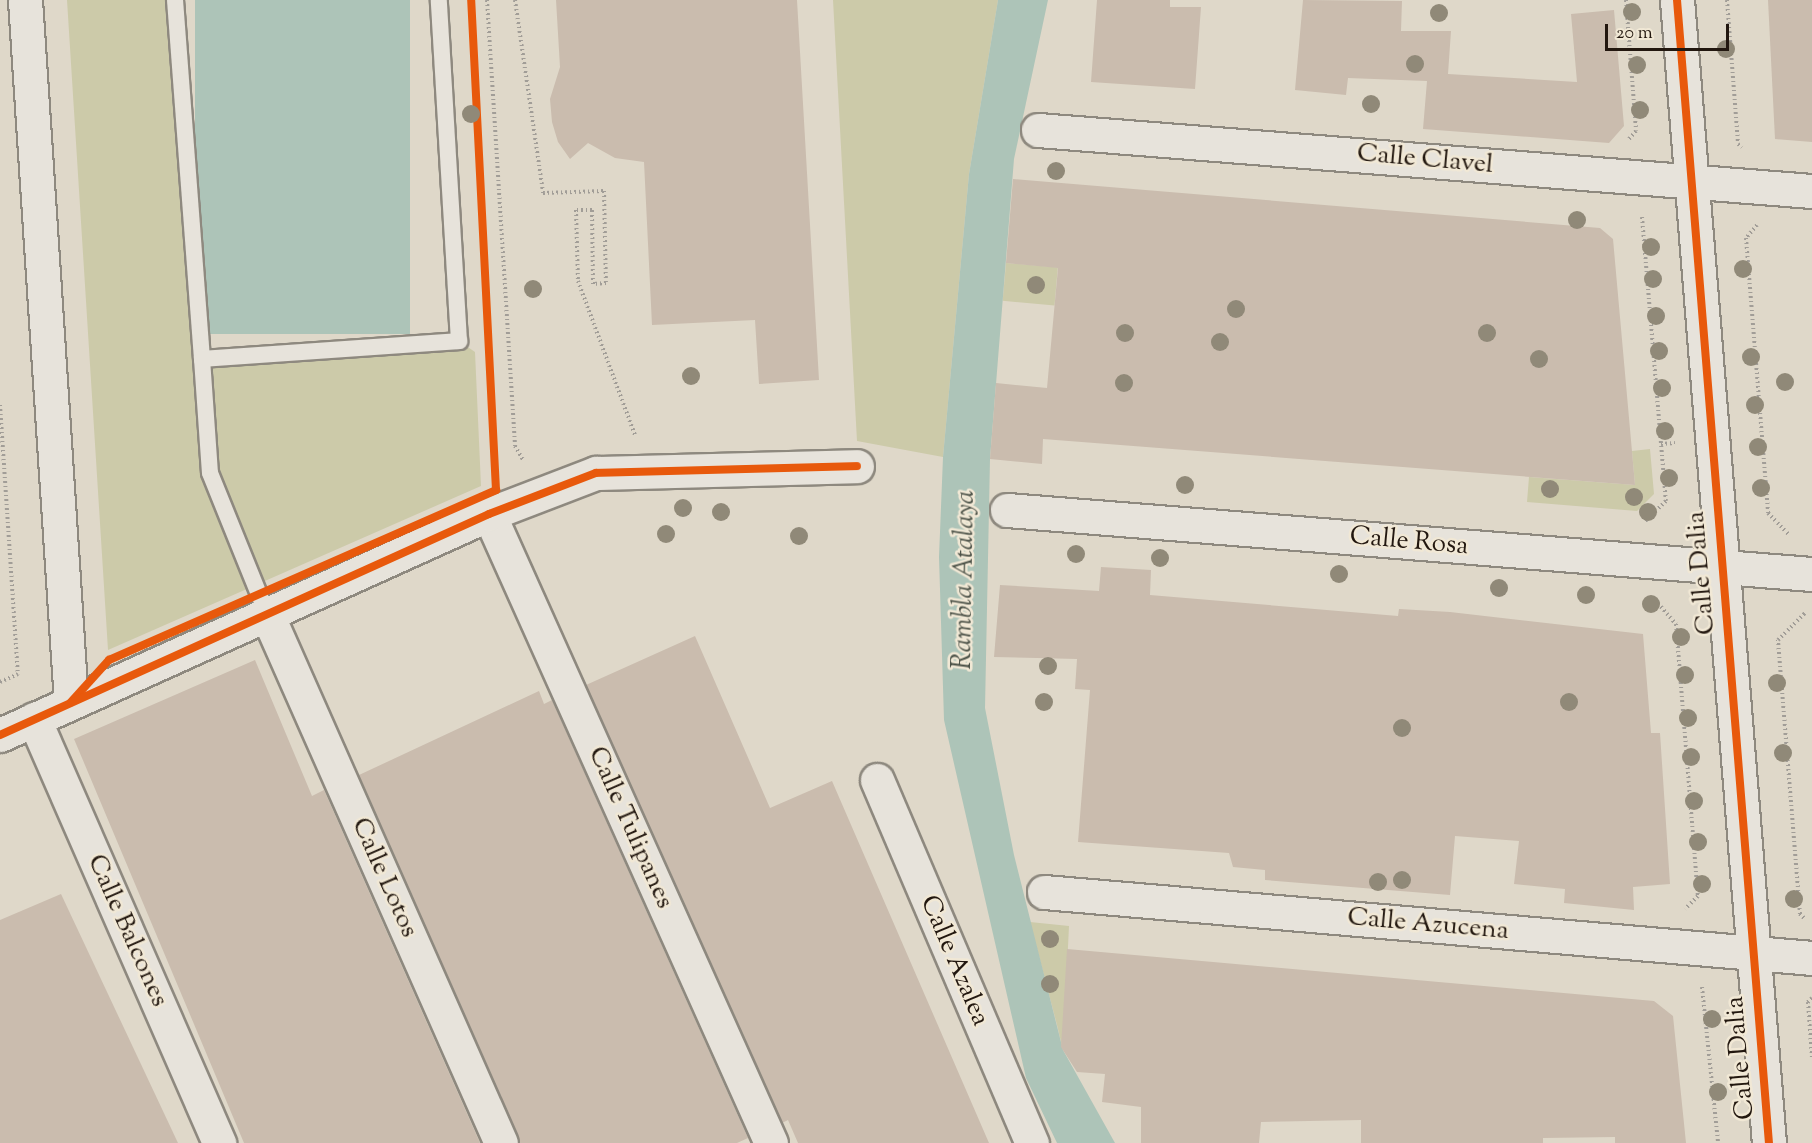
<!DOCTYPE html>
<html>
<head>
<meta charset="utf-8">
<style>
	body { margin:0 }
	#map { position:relative; width:1812px; height:1143px; overflow:hidden; background:#dfd8c9; font-family:"Sorts Mill Goudy",serif }
	div>[style] { position:absolute }
	.green>* { inset:0; background:#cccaa9; transform-origin:0 0 }
	.water>* { inset:0; background:#adc4b8; transform-origin:0 0 }
	.building>* { inset:0; background:#cabcae }
	.path>* { height:4px; margin-top:-2px; transform-origin:0; background:repeating-linear-gradient(90deg,#a19d97 0 1.5px,transparent 0 4.5px) }
	.roads { filter:drop-shadow(2px 0 #8e897f) drop-shadow(-2px 0 #8e897f) drop-shadow(0 2px #8e897f) drop-shadow(0 -2px #8e897f) }
	.service>* { height:16px; margin:-8px; padding:0 8px; transform-origin:8px; border-radius:8px; background:#e7e3db }
	.minor>* { height:33px; margin:-16.5px; padding:0 16.5px; transform-origin:16.5px; border-radius:16.5px; background:#e7e3db }
	.cycleway>* { height:8px; margin:-4px; padding:0 4px; transform-origin:4px; border-radius:4px; background:#e8590c }
	.trees>* { width:18px; height:18px; margin:-9px; border-radius:50%; background:#908978 }
	span { translate:-50% -50%; white-space:nowrap; text-align:center; line-height:1.15; -webkit-text-stroke:5px #f1e8d5; paint-order:stroke }
	.street-label { font-size:26px; color:#22170f }
	.water-label { font-size:27px; color:#4b5147; font-style:italic }
	.scale { position:absolute; left:1605px; top:24px; width:124px; height:27px; box-sizing:border-box; border:3px solid #22170f; border-top:0; padding-left:8px; font-size:18px; line-height:21px; white-space:nowrap; color:#22170f; -webkit-text-stroke:4px #f1e8d5; paint-order:stroke }
</style>
</head>
<body>
<div id="map">
	<div class="green">
		<i style="clip-path:polygon(67px 0,175px 0,202px 359px,459px 341px,475px 352px,481px 486px,108px 650px)"></i>
		<i style="clip-path:polygon(833px 0,998px 0,969px 174px,943px 457px,857px 441px)"></i>
		<i style="left:1006px;top:263px;width:52px;height:38px;rotate:5deg"></i>
		<i style="clip-path:polygon(1650px 449px,1654px 494px,1637px 511px,1527px 502px,1529px 477px,1635px 485px,1632px 451px)"></i>
		<i style="clip-path:polygon(1030px 922px,1069px 926px,1063px 1050px,1057px 1025px)"></i>
	</div>
	<div class="water">
		<i style="left:195px;top:0;width:215px;height:334px"></i>
		<i style="clip-path:polygon(998px 0,1048px 0,1014px 159px,990px 459px,985px 708px,1014px 855px,1063px 1050px,1115px 1143px,1057px 1143px,1026px 1078px,944px 720px,939px 557px,943px 457px,969px 174px)"></i>
	</div>
	<div class="building">
		<i style="clip-path:polygon(556px 0,797px 0,819px 380px,759px 384px,755px 320px,652px 325px,644px 162px,615px 158px,588px 143px,570px 159px,558px 142px,552px 122px,550px 99px,560px 67px)"></i>
		<i style="clip-path:polygon(1097px 0,1170px 0,1170px 7px,1201px 7px,1195px 89px,1091px 82px)"></i>
		<i style="clip-path:polygon(1303px 0,1402px 1px,1401px 31px,1451px 31px,1448px 74px,1577px 82px,1571px 14px,1614px 10px,1624px 126px,1609px 143px,1423px 129px,1427px 81px,1348px 78px,1346px 95px,1295px 90px)"></i>
		<i style="clip-path:polygon(1768px 0,1812px 0,1812px 142px,1775px 139px)"></i>
		<i style="clip-path:polygon(1013px 179px,1600px 228px,1613px 239px,1635px 485px,1043px 439px,1042px 464px,990px 459px,996px 383px,1047px 388px,1058px 268px,1006px 263px)"></i>
		<i style="clip-path:polygon(1101px 567px,1151px 570px,1150px 595px,1398px 616px,1399px 609px,1450px 612px,1643px 634px,1651px 733px,1660px 733px,1670px 884px,1633px 887px,1634px 910px,1564px 903px,1565px 889px,1514px 884px,1519px 841px,1455px 836px,1450px 895px,1265px 880px,1265px 870px,1233px 867px,1229px 853px,1078px 842px,1090px 690px,1075px 689px,1077px 659px,994px 657px,1000px 585px,1099px 591px)"></i>
		<i style="clip-path:polygon(695px 636px,770px 808px,832px 781px,989px 1143px,798px 1143px,788px 1120px,782px 1123px,586px 685px)"></i>
		<i style="clip-path:polygon(255px 660px,312px 796px,324px 790px,480px 1143px,244px 1143px,74px 739px)"></i>
		<i style="clip-path:polygon(539px 691px,544px 704px,552px 700px,748px 1138px,737px 1143px,519px 1143px,359px 775px)"></i>
		<i style="clip-path:polygon(61px 894px,178px 1143px,0 1143px,0 920px)"></i>
		<i style="clip-path:polygon(1067px 949px,1654px 1001px,1673px 1016px,1686px 1143px,1615px 1143px,1615px 1137px,1543px 1138px,1543px 1143px,1361px 1143px,1361px 1120px,1261px 1122px,1259px 1143px,1141px 1143px,1141px 1107px,1102px 1102px,1105px 1074px,1077px 1072px,1061px 1047px)"></i>
	</div>
	<div class="path">
		<i style="left:487px;top:0;width:447px;rotate:86.4deg"></i>
		<i style="left:515px;top:446px;width:16px;rotate:60deg"></i>
		<i style="left:515px;top:0;width:195px;rotate:81.7deg"></i>
		<i style="left:543px;top:193px;width:61px;rotate:-1.9deg"></i>
		<i style="left:604px;top:191px;width:92px;rotate:88.8deg"></i>
		<i style="left:606px;top:283px;width:13px;rotate:176deg"></i>
		<i style="left:593px;top:284px;width:74px;rotate:-90.8deg"></i>
		<i style="left:592px;top:210px;width:16px;rotate:180deg"></i>
		<i style="left:576px;top:210px;width:71px;rotate:88.4deg"></i>
		<i style="left:578px;top:281px;width:164px;rotate:69.7deg"></i>
		<i style="left:1626px;top:0;width:131px;rotate:85.6deg"></i>
		<i style="left:1636px;top:131px;width:11px;rotate:131deg"></i>
		<i style="left:1727px;top:0;width:144px;rotate:85.6deg"></i>
		<i style="left:1738px;top:144px;width:5px;rotate:37deg"></i>
		<i style="left:1642px;top:217px;width:285px;rotate:85.2deg"></i>
		<i style="left:1666px;top:501px;width:30px;rotate:136deg"></i>
		<i style="left:1757px;top:225px;width:17px;rotate:130deg"></i>
		<i style="left:1746px;top:238px;width:276px;rotate:85.4deg"></i>
		<i style="left:1768px;top:513px;width:29px;rotate:46deg"></i>
		<i style="left:0;top:405px;width:270px;rotate:86.2deg"></i>
		<i style="left:18px;top:674px;width:20px;rotate:156deg"></i>
		<i style="left:1661px;top:444px;width:14px;rotate:-4deg"></i>
		<i style="left:1655px;top:600px;width:32px;rotate:49deg"></i>
		<i style="left:1676px;top:624px;width:273px;rotate:85.4deg"></i>
		<i style="left:1698px;top:896px;width:18px;rotate:135deg"></i>
		<i style="left:1804px;top:918px;width:6px;rotate:-135deg"></i>
		<i style="left:1800px;top:914px;width:275px;rotate:-94.6deg"></i>
		<i style="left:1778px;top:640px;width:38px;rotate:-45deg"></i>
		<i style="left:1702px;top:987px;width:157px;rotate:84.1deg"></i>
		<i style="left:1812px;top:998px;width:6px;rotate:135deg"></i>
		<i style="left:1808px;top:1002px;width:56px;rotate:85.9deg"></i>
	</div>
	<div class="roads">
		<div class="service">
			<i style="left:175px;top:0;width:360px;rotate:85.7deg"></i>
			<i style="left:202px;top:359px;width:258px;rotate:-4deg"></i>
			<i style="left:459px;top:341px;width:342px;rotate:-93.4deg"></i>
			<i style="left:202px;top:359px;width:114px;rotate:86deg"></i>
			<i style="left:210px;top:473px;width:152px;rotate:68deg"></i>
		</div>
		<div class="minor">
			<i style="left:25px;top:0;width:704px;rotate:86.25deg"></i>
			<i style="left:1677px;top:0;width:1147px;rotate:85.4deg"></i>
			<i style="left:1038px;top:130px;width:776px;rotate:4.51deg"></i>
			<i style="left:1007px;top:510px;width:808px;rotate:4.55deg"></i>
			<i style="left:489px;top:514px;width:689px;rotate:65.85deg"></i>
			<i style="left:267px;top:614px;width:578px;rotate:66.14deg"></i>
			<i style="left:34px;top:719px;width:463px;rotate:66.4deg"></i>
			<i style="left:0;top:735px;width:537px;rotate:-24.32deg"></i>
			<i style="left:489px;top:514px;width:115px;rotate:-21deg"></i>
			<i style="left:596px;top:473px;width:261px;rotate:-1.5deg"></i>
			<i style="left:877px;top:780px;width:395px;rotate:66.9deg"></i>
			<i style="left:1044px;top:892px;width:771px;rotate:4.91deg"></i>
		</div>
	</div>
	<div class="cycleway">
		<i style="left:1677px;top:0;width:1147px;rotate:85.4deg"></i>
		<i style="left:71px;top:702px;width:57px;rotate:-47.9deg"></i>
		<i style="left:109px;top:660px;width:423px;rotate:-23.7deg"></i>
		<i style="left:496px;top:490px;width:491px;rotate:-92.9deg"></i>
		<i style="left:0;top:735px;width:537px;rotate:-24.32deg"></i>
		<i style="left:489px;top:514px;width:115px;rotate:-21deg"></i>
		<i style="left:596px;top:473px;width:261px;rotate:-1.5deg"></i>
	</div>
	<div class="trees">
		<i style="left:1632px;top:12px"></i>
		<i style="left:1439px;top:13px"></i>
		<i style="left:1726px;top:49px"></i>
		<i style="left:1415px;top:64px"></i>
		<i style="left:1637px;top:65px"></i>
		<i style="left:1371px;top:104px"></i>
		<i style="left:1640px;top:110px"></i>
		<i style="left:471px;top:114px"></i>
		<i style="left:1056px;top:171px"></i>
		<i style="left:1577px;top:220px"></i>
		<i style="left:1651px;top:247px"></i>
		<i style="left:1743px;top:269px"></i>
		<i style="left:1653px;top:279px"></i>
		<i style="left:1036px;top:285px"></i>
		<i style="left:533px;top:289px"></i>
		<i style="left:1236px;top:309px"></i>
		<i style="left:1656px;top:316px"></i>
		<i style="left:1125px;top:333px"></i>
		<i style="left:1487px;top:333px"></i>
		<i style="left:1220px;top:342px"></i>
		<i style="left:1659px;top:351px"></i>
		<i style="left:1751px;top:357px"></i>
		<i style="left:1539px;top:359px"></i>
		<i style="left:691px;top:376px"></i>
		<i style="left:1785px;top:382px"></i>
		<i style="left:1124px;top:383px"></i>
		<i style="left:1662px;top:388px"></i>
		<i style="left:1755px;top:405px"></i>
		<i style="left:1665px;top:431px"></i>
		<i style="left:1758px;top:447px"></i>
		<i style="left:1669px;top:478px"></i>
		<i style="left:1185px;top:485px"></i>
		<i style="left:1761px;top:488px"></i>
		<i style="left:1550px;top:489px"></i>
		<i style="left:1634px;top:497px"></i>
		<i style="left:683px;top:508px"></i>
		<i style="left:721px;top:512px"></i>
		<i style="left:1648px;top:512px"></i>
		<i style="left:666px;top:534px"></i>
		<i style="left:799px;top:536px"></i>
		<i style="left:1076px;top:554px"></i>
		<i style="left:1160px;top:558px"></i>
		<i style="left:1339px;top:574px"></i>
		<i style="left:1499px;top:588px"></i>
		<i style="left:1586px;top:595px"></i>
		<i style="left:1651px;top:604px"></i>
		<i style="left:1681px;top:637px"></i>
		<i style="left:1048px;top:666px"></i>
		<i style="left:1685px;top:675px"></i>
		<i style="left:1777px;top:683px"></i>
		<i style="left:1044px;top:702px"></i>
		<i style="left:1569px;top:702px"></i>
		<i style="left:1688px;top:718px"></i>
		<i style="left:1402px;top:728px"></i>
		<i style="left:1783px;top:753px"></i>
		<i style="left:1691px;top:757px"></i>
		<i style="left:1694px;top:801px"></i>
		<i style="left:1698px;top:842px"></i>
		<i style="left:1402px;top:880px"></i>
		<i style="left:1378px;top:882px"></i>
		<i style="left:1702px;top:884px"></i>
		<i style="left:1794px;top:899px"></i>
		<i style="left:1050px;top:939px"></i>
		<i style="left:1050px;top:984px"></i>
		<i style="left:1712px;top:1019px"></i>
		<i style="left:1718px;top:1092px"></i>
	</div>
	<div class="street-label">
		<span style="left:1425px;top:160px;rotate:5deg">Calle Clavel</span>
		<span style="left:1409px;top:542px;rotate:5deg">Calle Rosa</span>
		<span style="left:1702px;top:573px;rotate:-95deg">Calle Dalia</span>
		<span style="left:630px;top:828px;rotate:66deg">Calle Tulipanes</span>
		<span style="left:384px;top:878px;rotate:66deg">Calle Lotos</span>
		<span style="left:1428px;top:925px;rotate:5deg">Calle Azucena</span>
		<span style="left:127px;top:931px;rotate:66deg">Calle Balcones</span>
		<span style="left:954px;top:961px;rotate:67deg">Calle Azalea</span>
		<span style="left:1741px;top:1058px;rotate:-95deg">Calle Dalia</span>
	</div>
	<div class="water-label">
		<span style="left:965px;top:580px;rotate:-89deg">Rambla Atalaya</span>
	</div>
	<div class="scale">20 m</div>
</div>
</body>
</html>
